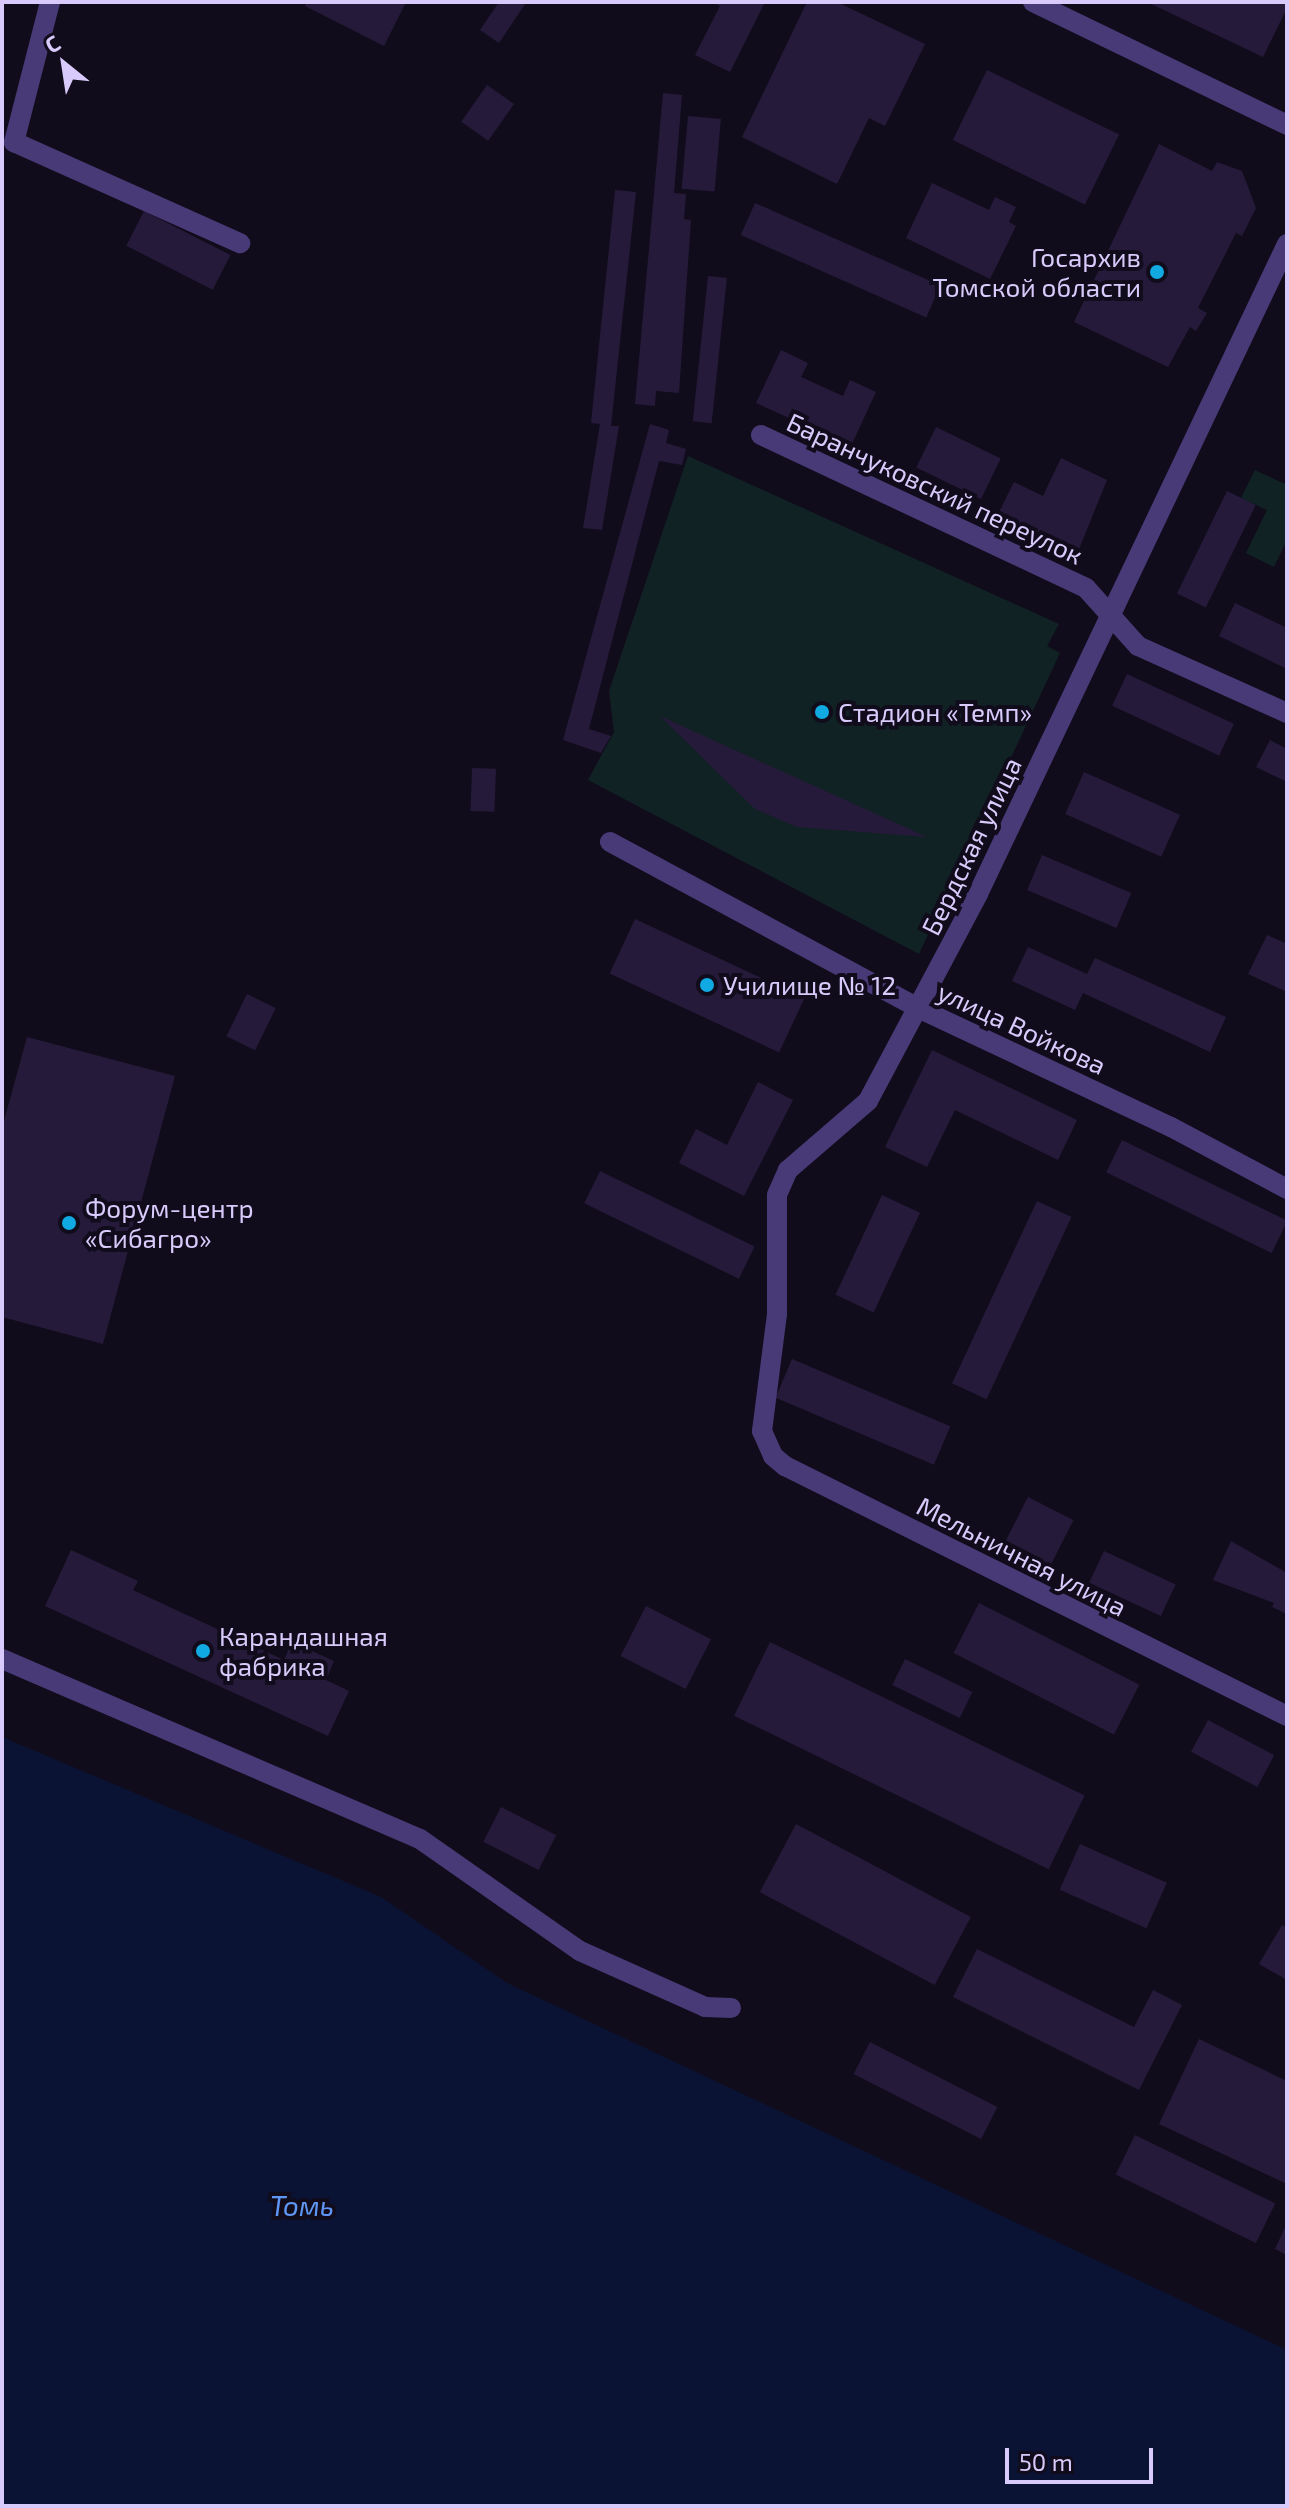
<!DOCTYPE html>
<html>
<head>
<meta charset="utf-8">
<style>
	body { margin:0 }
	#map { position:relative; width:1289px; height:2508px; overflow:hidden; background:#110c1b; font-family:"Exo 2",sans-serif }
	div>[style] { position:absolute }
	.green>* { inset:0; background:#102224 }
	.water>* { inset:0; background:#0b1335 }
	.building>* { inset:0; background:#261a3a; transform-origin:0 0 }
	.minor>* { height:20px; margin:-10px; padding:0 10px; transform-origin:10px; border-radius:10px; background:#473a77 }
	.dots>* { width:22px; height:22px; translate:-50% -50%; box-sizing:border-box; border:4px solid #110c1b; border-radius:50% }
	span { translate:-50% -50%; white-space:nowrap; text-align:center; line-height:1.15; -webkit-text-stroke:8px #110c1b; paint-order:stroke }
	.poi-label { font-size:26px; color:#d8cafb }
	.right { translate:-100% -50%; text-align:right }
	.left { translate:0 -50%; text-align:left }
	.street-label { font-size:26px; color:#d8cafb }
	.water-label { font-size:28px; color:#5f96f4; font-style:italic }
	.frame { position:absolute; inset:0; border:4px solid #d8cafb; pointer-events:none }
	.north { position:absolute; left:24px; top:24px; width:80px; height:80px; -webkit-text-stroke:6px #110c1b; paint-order:stroke; rotate:330deg; font-size:22px; font-weight:700; line-height:32px; text-align:center; color:#d8cafb }
	.north::after { content:''; display:block; margin:auto; width:28px; height:36px; background:#d8cafb; clip-path:polygon(50% 0,100% 100%,50% 72%,0 100%) }
	.scale { position:absolute; left:1005px; top:2448px; width:148px; height:36px; box-sizing:border-box; border:4px solid #d8cafb; border-top:0; padding-left:10px; font-size:24px; line-height:28px; white-space:nowrap; color:#d8cafb; -webkit-text-stroke:6px #110c1b; paint-order:stroke }
</style>
</head>
<body>
<div id="map">
	<div class="green">
		<i style="clip-path:polygon(688px 456px,1059px 624px,1047px 646px,1060px 653px,919px 954px,588px 780px,614px 732px,609px 691px)"></i>
		<i style="clip-path:polygon(1255px 470px,1287px 485px,1287px 540px,1274px 567px,1246px 553px,1267px 510px,1241px 498px)"></i>
	</div>
	<div class="water">
		<i style="clip-path:polygon(2px 1737px,381px 1897px,507px 1983px,1287px 2350px,1287px 2506px,2px 2506px)"></i>
	</div>
	<div class="building">
		<i style="clip-path:polygon(307px 2px,406px 2px,384px 46px,305px 6px)"></i>
		<i style="clip-path:polygon(499px 2px,525px 4px,499px 43px,480px 30px)"></i>
		<i style="clip-path:polygon(713px 2px,765px 2px,730px 72px,695px 55px,720px 6px)"></i>
		<i style="clip-path:polygon(807px 2px,837px 2px,925px 44px,885px 126px,869px 118px,837px 184px,742px 137px)"></i>
		<i style="clip-path:polygon(1147px 2px,1287px 2px,1287px 8px,1263px 57px)"></i>
		<i style="left:987px;top:70px;width:147px;height:78px;rotate:26deg"></i>
		<i style="left:487px;top:85px;width:33px;height:45px;rotate:35deg"></i>
		<i style="clip-path:polygon(663px 93px,682px 95px,674px 193px,686px 194px,684px 219px,691px 220px,679px 393px,656px 391px,655px 406px,635px 404px)"></i>
		<i style="left:688px;top:116px;width:33px;height:73px;rotate:5deg"></i>
		<i style="clip-path:polygon(1159px 144px,1212px 171px,1217px 162px,1242px 171px,1256px 208px,1242px 236px,1236px 233px,1198px 308px,1207px 313px,1196px 331px,1190px 327px,1168px 367px,1074px 322px)"></i>
		<i style="clip-path:polygon(932px 183px,989px 210px,995px 197px,1016px 207px,1009px 222px,1016px 226px,990px 279px,906px 238px)"></i>
		<i style="clip-path:polygon(615px 190px,636px 192px,611px 426px,619px 426px,602px 530px,583px 528px,600px 424px,591px 423px)"></i>
		<i style="left:755px;top:203px;width:203px;height:35px;rotate:24deg"></i>
		<i style="left:144px;top:211px;width:97px;height:39px;rotate:27deg"></i>
		<i style="left:708px;top:276px;width:19px;height:146px;rotate:6deg"></i>
		<i style="clip-path:polygon(781px 350px,808px 363px,801px 377px,843px 396px,850px 380px,876px 392px,851px 446px,756px 403px)"></i>
		<i style="clip-path:polygon(650px 424px,669px 430px,666px 443px,686px 449px,682px 465px,659px 461px,589px 729px,611px 736px,601px 753px,563px 740px)"></i>
		<i style="left:936px;top:427px;width:72px;height:45px;rotate:26deg"></i>
		<i style="clip-path:polygon(1061px 458px,1107px 480px,1077px 554px,997px 516px,1014px 482px,1043px 496px)"></i>
		<i style="left:1227px;top:491px;width:32px;height:114px;rotate:26deg"></i>
		<i style="clip-path:polygon(1235px 603px,1287px 628px,1287px 669px,1219px 636px)"></i>
		<i style="left:1127px;top:674px;width:118px;height:35px;rotate:25deg"></i>
		<i style="clip-path:polygon(660px 716px,927px 837px,797px 827px,755px 809px)"></i>
		<i style="clip-path:polygon(1270px 740px,1287px 749px,1287px 782px,1256px 767px)"></i>
		<i style="left:472px;top:768px;width:24px;height:43px;rotate:2deg"></i>
		<i style="left:1084px;top:772px;width:105px;height:46px;rotate:24deg"></i>
		<i style="left:1042px;top:855px;width:97px;height:38px;rotate:23deg"></i>
		<i style="left:635px;top:919px;width:187px;height:60px;rotate:25deg"></i>
		<i style="clip-path:polygon(1267px 935px,1287px 944px,1287px 992px,1248px 974px)"></i>
		<i style="clip-path:polygon(1028px 947px,1087px 974px,1095px 958px,1226px 1017px,1210px 1052px,1083px 993px,1075px 1010px,1012px 981px)"></i>
		<i style="left:247px;top:994px;width:32px;height:47px;rotate:26deg"></i>
		<i style="clip-path:polygon(27px 1037px,175px 1076px,103px 1344px,2px 1317px,2px 1128px)"></i>
		<i style="clip-path:polygon(932px 1050px,1077px 1120px,1058px 1160px,955px 1110px,927px 1167px,885px 1147px)"></i>
		<i style="clip-path:polygon(758px 1082px,793px 1100px,744px 1196px,679px 1163px,696px 1129px,727px 1145px)"></i>
		<i style="left:1122px;top:1140px;width:184px;height:36px;rotate:26deg"></i>
		<i style="left:600px;top:1171px;width:172px;height:36px;rotate:26deg"></i>
		<i style="left:882px;top:1195px;width:42px;height:110px;rotate:25deg"></i>
		<i style="left:1037px;top:1201px;width:38px;height:201px;rotate:25deg"></i>
		<i style="left:792px;top:1359px;width:172px;height:42px;rotate:23deg"></i>
		<i style="left:1028px;top:1497px;width:51px;height:53px;rotate:27deg"></i>
		<i style="clip-path:polygon(1231px 1541px,1287px 1573px,1287px 1614px,1272px 1607px,1274px 1603px,1213px 1580px)"></i>
		<i style="clip-path:polygon(71px 1550px,138px 1581px,133px 1590px,284px 1660px,292px 1642px,334px 1661px,326px 1680px,349px 1691px,328px 1736px,45px 1606px)"></i>
		<i style="left:1104px;top:1551px;width:79px;height:35px;rotate:25deg"></i>
		<i style="left:979px;top:1603px;width:180px;height:56px;rotate:27deg"></i>
		<i style="left:646px;top:1606px;width:73px;height:56px;rotate:27deg"></i>
		<i style="left:770px;top:1642px;width:350px;height:82px;rotate:26deg"></i>
		<i style="left:905px;top:1659px;width:75px;height:29px;rotate:26deg"></i>
		<i style="left:1208px;top:1720px;width:75px;height:36px;rotate:28deg"></i>
		<i style="left:501px;top:1807px;width:62px;height:39px;rotate:27deg"></i>
		<i style="left:796px;top:1824px;width:198px;height:77px;rotate:28deg"></i>
		<i style="left:1080px;top:1844px;width:95px;height:50px;rotate:24deg"></i>
		<i style="clip-path:polygon(1282px 1925px,1287px 1928px,1287px 1980px,1259px 1964px)"></i>
		<i style="clip-path:polygon(977px 1949px,1134px 2027px,1153px 1990px,1182px 2005px,1139px 2090px,953px 1997px)"></i>
		<i style="clip-path:polygon(1199px 2039px,1287px 2081px,1287px 2184px,1159px 2124px)"></i>
		<i style="left:870px;top:2042px;width:143px;height:36px;rotate:27deg"></i>
		<i style="left:1135px;top:2135px;width:156px;height:44px;rotate:26deg"></i>
		<i style="clip-path:polygon(1287px 2223px,1287px 2255px,1275px 2249px)"></i>
	</div>
	<div class="minor">
		<i style="left:50px;top:2px;width:145px;rotate:104.4deg"></i>
		<i style="left:14px;top:142px;width:248px;rotate:24.1deg"></i>
		<i style="left:1033px;top:2px;width:282px;rotate:25.8deg"></i>
		<i style="left:1287px;top:244px;width:720px;rotate:115.43deg"></i>
		<i style="left:978px;top:894px;width:234px;rotate:118deg"></i>
		<i style="left:868px;top:1101px;width:106px;rotate:139.2deg"></i>
		<i style="left:788px;top:1170px;width:27px;rotate:114deg"></i>
		<i style="left:777px;top:1195px;width:119px;rotate:90deg"></i>
		<i style="left:777px;top:1314px;width:118px;rotate:97.3deg"></i>
		<i style="left:762px;top:1431px;width:27px;rotate:66deg"></i>
		<i style="left:773px;top:1456px;width:16px;rotate:40deg"></i>
		<i style="left:785px;top:1466px;width:561px;rotate:26.47deg"></i>
		<i style="left:761px;top:435px;width:359px;rotate:25.2deg"></i>
		<i style="left:1086px;top:588px;width:78px;rotate:48.1deg"></i>
		<i style="left:1138px;top:646px;width:163px;rotate:24.2deg"></i>
		<i style="left:610px;top:842px;width:350px;rotate:28.3deg"></i>
		<i style="left:918px;top:1008px;width:280px;rotate:25.2deg"></i>
		<i style="left:1171px;top:1127px;width:132px;rotate:28.1deg"></i>
		<i style="left:2px;top:1659px;width:455px;rotate:23.3deg"></i>
		<i style="left:420px;top:1839px;width:195px;rotate:35deg"></i>
		<i style="left:580px;top:1951px;width:137px;rotate:24.1deg"></i>
		<i style="left:705px;top:2007px;width:26px;rotate:2deg"></i>
	</div>
	<div class="dots">
		<i style="left:1157px;top:272px;background:#10a9e1"></i>
		<i style="left:822px;top:712px;background:#10a9e1"></i>
		<i style="left:707px;top:985px;background:#10a9e1"></i>
		<i style="left:69px;top:1223px;background:#10a9e1"></i>
		<i style="left:203px;top:1651px;background:#10a9e1"></i>
	</div>
	<div class="poi-label">
		<span class="right" style="left:1141px;top:272px">Госархив<br>Томской области</span>
		<span class="left" style="left:838px;top:712px">Стадион «Темп»</span>
		<span class="left" style="left:723px;top:985px">Училище № 12</span>
		<span class="left" style="left:85px;top:1223px">Форум-центр<br>«Сибагро»</span>
		<span class="left" style="left:219px;top:1651px">Карандашная<br>фабрика</span>
	</div>
	<div class="street-label">
		<span style="left:935px;top:488px;rotate:25deg">Баранчуковский переулок</span>
		<span style="left:971px;top:846px;rotate:-64deg">Бердская улица</span>
		<span style="left:1022px;top:1028px;rotate:25deg">улица Войкова</span>
		<span style="left:1022px;top:1556px;rotate:27deg">Мельничная улица</span>
	</div>
	<div class="water-label">
		<span style="left:302px;top:2205px">Томь</span>
	</div>
	<div class="frame"></div>
	<div class="north">С</div>
	<div class="scale">50 m</div>
</div>
</body>
</html>
